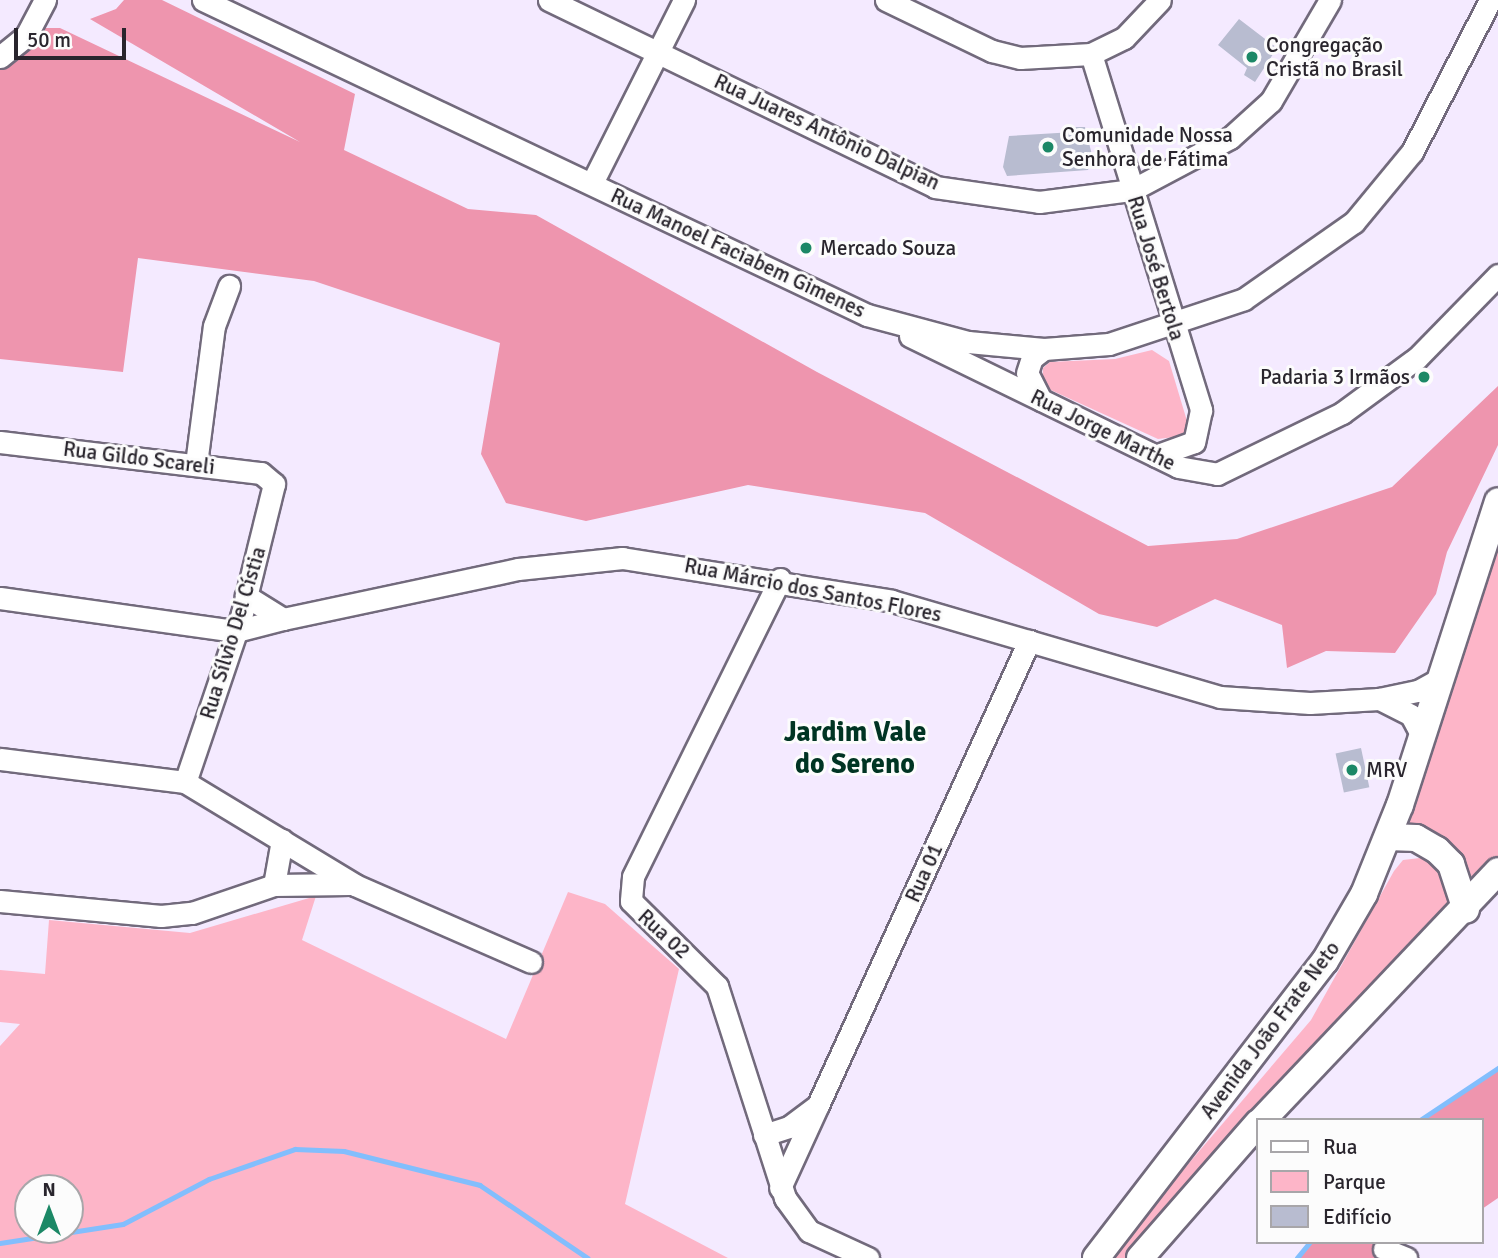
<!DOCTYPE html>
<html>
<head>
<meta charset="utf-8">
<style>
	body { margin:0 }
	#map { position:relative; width:1498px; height:1258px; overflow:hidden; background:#f4eaff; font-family:Signika,sans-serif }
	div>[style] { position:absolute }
	.green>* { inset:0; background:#fdb5c8 }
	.forest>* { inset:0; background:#ee95ae }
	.stream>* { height:4.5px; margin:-2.25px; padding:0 2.25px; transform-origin:2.25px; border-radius:2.25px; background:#82befd }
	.building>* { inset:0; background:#b8bcd0; transform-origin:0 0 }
	.roads { filter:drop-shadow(2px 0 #726a7c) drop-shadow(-2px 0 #726a7c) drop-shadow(0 2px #726a7c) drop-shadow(0 -2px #726a7c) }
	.minor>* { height:21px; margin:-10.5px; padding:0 10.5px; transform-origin:10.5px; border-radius:10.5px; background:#fff }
	.major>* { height:26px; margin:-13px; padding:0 13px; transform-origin:13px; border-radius:13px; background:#fff }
	.dots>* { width:19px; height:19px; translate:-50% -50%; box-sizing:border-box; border:4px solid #fcfcfc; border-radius:50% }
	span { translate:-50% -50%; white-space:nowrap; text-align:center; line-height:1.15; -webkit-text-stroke:6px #fcfcfc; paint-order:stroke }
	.poi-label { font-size:21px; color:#29252d }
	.left { translate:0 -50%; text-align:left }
	.right { translate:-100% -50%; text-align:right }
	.street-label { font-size:21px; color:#29252d }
	.district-label { font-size:28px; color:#003423; font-weight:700 }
	.legend { position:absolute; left:1256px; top:1118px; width:228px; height:126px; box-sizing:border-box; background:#fcfcfc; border:2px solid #a8a6a9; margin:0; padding:9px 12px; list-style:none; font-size:21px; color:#29252d }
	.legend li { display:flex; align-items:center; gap:14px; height:35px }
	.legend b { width:35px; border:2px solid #a8a6a9 }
	.north { position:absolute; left:14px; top:1174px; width:70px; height:70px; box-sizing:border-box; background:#fcfcfc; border:2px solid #a8a6a9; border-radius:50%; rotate:0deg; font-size:19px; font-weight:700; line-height:28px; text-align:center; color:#29252d }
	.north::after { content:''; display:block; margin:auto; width:24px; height:32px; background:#1c8866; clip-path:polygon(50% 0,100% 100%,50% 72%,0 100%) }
	.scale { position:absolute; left:14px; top:28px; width:112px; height:32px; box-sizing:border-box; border:4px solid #29252d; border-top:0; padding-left:9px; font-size:21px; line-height:24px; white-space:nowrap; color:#29252d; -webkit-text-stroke:5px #fcfcfc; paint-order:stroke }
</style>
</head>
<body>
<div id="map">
	<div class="green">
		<i style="clip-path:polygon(1152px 350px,1169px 361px,1187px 421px,1183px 436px,1158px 439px,1042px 386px,1043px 368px,1050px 362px,1115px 359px)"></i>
		<i style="clip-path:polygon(1498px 536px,1498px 859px,1480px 883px,1411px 830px,1409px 816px)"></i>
		<i style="clip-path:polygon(1420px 858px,1438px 864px,1454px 890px,1449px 904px,1128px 1258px,1108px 1258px,1311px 1020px,1394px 871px,1403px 860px)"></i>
		<i style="clip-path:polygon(evenodd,568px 892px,605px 904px,679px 969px,625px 1204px,728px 1258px,0 1258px,0 1046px,20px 1024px,0 1022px,0 970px,45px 974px,49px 920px,190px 933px,316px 896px,302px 940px,506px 1039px,568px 892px,28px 1188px,70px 1188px,70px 1230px,28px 1230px,28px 1188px)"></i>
	</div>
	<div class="forest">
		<i style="clip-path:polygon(124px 0,162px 0,355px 94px,344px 150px,468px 209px,536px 215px,817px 372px,1148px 546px,1237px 539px,1392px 487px,1498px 386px,1498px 445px,1447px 552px,1436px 594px,1395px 653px,1326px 651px,1287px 668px,1282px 625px,1215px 599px,1157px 627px,1099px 614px,925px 513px,748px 485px,586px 521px,506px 503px,481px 454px,500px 343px,314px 281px,138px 258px,123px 372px,0 359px,0 70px,43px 28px,60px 28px,300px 142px,90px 19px,116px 9px)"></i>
		<i style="clip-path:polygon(1498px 1068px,1498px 1198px,1482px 1209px,1482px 1120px,1420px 1120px)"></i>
		<i style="clip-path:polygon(1310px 1242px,1395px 1242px,1381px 1258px,1297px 1258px)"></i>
	</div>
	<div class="stream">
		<i style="left:1420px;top:1120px;width:94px;rotate:-33.7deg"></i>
		<i style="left:0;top:1243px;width:124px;rotate:-8.8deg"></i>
		<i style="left:123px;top:1224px;width:97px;rotate:-27.6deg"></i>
		<i style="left:209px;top:1179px;width:91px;rotate:-19.2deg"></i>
		<i style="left:295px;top:1149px;width:49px;rotate:2.3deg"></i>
		<i style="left:344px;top:1151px;width:140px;rotate:14deg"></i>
		<i style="left:480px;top:1185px;width:130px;rotate:34.1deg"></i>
		<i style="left:1297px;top:1258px;width:21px;rotate:-51deg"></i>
	</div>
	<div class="building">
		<i style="clip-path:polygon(1239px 19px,1277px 48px,1255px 82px,1244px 75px,1247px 68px,1218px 45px)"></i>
		<i style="clip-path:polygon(1074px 127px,1085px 127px,1093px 159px,1088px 170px,1007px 176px,1003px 167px,1009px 136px,1074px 132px)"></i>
		<i style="left:1361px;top:748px;width:40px;height:26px;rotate:78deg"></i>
	</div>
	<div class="roads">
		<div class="minor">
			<i style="left:203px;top:0;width:735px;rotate:25.38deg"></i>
			<i style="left:867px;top:315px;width:105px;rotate:15deg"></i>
			<i style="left:968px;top:342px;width:76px;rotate:5.3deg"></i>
			<i style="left:1044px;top:349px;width:65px;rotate:-4.4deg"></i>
			<i style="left:1109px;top:344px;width:142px;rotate:-18.4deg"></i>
			<i style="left:1244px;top:299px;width:134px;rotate:-35deg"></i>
			<i style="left:1354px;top:222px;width:91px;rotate:-50.4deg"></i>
			<i style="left:1412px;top:152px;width:171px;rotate:-62.8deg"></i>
			<i style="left:549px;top:0;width:429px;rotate:25.8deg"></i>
			<i style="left:935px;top:187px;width:105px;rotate:8.2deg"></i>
			<i style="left:1039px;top:202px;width:94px;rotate:-7.4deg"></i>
			<i style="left:1132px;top:190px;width:111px;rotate:-28deg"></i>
			<i style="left:1230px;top:138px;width:55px;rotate:-42.1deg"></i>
			<i style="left:1271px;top:101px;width:117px;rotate:-59.7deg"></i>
			<i style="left:886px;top:0;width:118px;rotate:25.7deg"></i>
			<i style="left:992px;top:51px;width:29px;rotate:14deg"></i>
			<i style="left:1020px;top:58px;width:71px;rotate:-3.2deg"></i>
			<i style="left:1091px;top:54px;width:37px;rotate:-26deg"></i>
			<i style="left:1124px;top:38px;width:52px;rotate:-46.5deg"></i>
			<i style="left:1091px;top:54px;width:373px;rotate:72.8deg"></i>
			<i style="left:1201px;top:410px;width:33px;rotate:102deg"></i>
			<i style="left:1194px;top:442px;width:41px;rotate:160.3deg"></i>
			<i style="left:0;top:57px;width:33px;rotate:-39deg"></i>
			<i style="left:26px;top:36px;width:41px;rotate:-62.2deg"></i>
			<i style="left:592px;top:183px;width:205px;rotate:-63.3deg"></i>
			<i style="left:910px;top:336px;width:298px;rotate:26deg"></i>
			<i style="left:1178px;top:467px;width:40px;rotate:10deg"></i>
			<i style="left:1217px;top:474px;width:139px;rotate:-26deg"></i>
			<i style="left:1342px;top:413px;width:93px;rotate:-36.3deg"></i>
			<i style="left:1417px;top:358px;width:116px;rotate:-45.7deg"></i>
			<i style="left:1041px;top:400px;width:30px;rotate:-117deg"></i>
			<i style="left:1027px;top:373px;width:16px;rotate:-72deg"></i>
			<i style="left:1032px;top:358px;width:15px;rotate:-37deg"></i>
			<i style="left:0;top:442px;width:263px;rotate:6.8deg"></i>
			<i style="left:261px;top:473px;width:17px;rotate:40deg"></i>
			<i style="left:274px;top:484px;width:137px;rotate:103.9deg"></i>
			<i style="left:241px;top:617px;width:174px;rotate:108.7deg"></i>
			<i style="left:196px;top:464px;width:139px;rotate:-82.6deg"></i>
			<i style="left:214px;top:326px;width:43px;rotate:-69.4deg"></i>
			<i style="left:780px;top:579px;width:332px;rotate:116.3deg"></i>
			<i style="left:633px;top:877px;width:24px;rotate:95deg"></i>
			<i style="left:631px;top:901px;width:121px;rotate:44.7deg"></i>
			<i style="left:717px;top:986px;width:223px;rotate:72.2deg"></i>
			<i style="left:785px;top:1198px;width:41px;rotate:54deg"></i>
			<i style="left:809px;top:1231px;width:65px;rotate:24.6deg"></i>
			<i style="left:0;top:598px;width:238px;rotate:8deg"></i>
			<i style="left:236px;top:631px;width:49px;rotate:-14.3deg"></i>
			<i style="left:283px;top:619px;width:44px;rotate:-148.1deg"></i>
			<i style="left:283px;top:619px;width:240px;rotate:-12deg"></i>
			<i style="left:518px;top:569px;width:105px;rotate:-6deg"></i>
			<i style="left:622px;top:558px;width:273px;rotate:9deg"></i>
			<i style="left:892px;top:601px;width:342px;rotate:16.3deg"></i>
			<i style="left:1220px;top:697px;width:90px;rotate:3.8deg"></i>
			<i style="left:1310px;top:703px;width:69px;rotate:-3.3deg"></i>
			<i style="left:1421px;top:734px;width:21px;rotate:-118deg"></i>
			<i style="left:1411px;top:715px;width:36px;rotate:-153deg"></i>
			<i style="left:1379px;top:699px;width:40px;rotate:-12deg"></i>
			<i style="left:1418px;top:691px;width:25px;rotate:-29deg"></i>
			<i style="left:0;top:759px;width:186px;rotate:7.1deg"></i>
			<i style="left:185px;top:782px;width:199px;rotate:31.2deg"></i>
			<i style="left:355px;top:885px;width:192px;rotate:23.6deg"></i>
			<i style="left:274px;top:885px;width:46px;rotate:-79.9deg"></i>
			<i style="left:0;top:901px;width:162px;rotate:5.3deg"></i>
			<i style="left:161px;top:916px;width:31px;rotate:-6deg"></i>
			<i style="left:192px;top:913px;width:87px;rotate:-18.9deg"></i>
			<i style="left:274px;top:885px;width:76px;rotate:-0.8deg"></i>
			<i style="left:818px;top:1105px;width:510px;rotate:-65.55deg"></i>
			<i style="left:764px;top:1135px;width:26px;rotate:-18deg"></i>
			<i style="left:789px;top:1127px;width:36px;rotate:-37deg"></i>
			<i style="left:818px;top:1105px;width:91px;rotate:114.6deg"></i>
			<i style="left:1384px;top:1249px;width:24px;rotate:22deg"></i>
		</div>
		<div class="major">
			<i style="left:1388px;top:837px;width:28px;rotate:2deg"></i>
			<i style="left:1416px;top:838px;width:24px;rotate:30deg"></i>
			<i style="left:1437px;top:850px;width:20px;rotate:45deg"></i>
			<i style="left:1451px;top:864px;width:48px;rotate:71.9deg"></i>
			<i style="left:1262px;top:1120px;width:343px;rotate:-46.5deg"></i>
			<i style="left:1096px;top:1258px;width:375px;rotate:-52.4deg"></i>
			<i style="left:1325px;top:961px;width:78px;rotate:-59.8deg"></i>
			<i style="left:1364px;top:894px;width:96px;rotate:-68deg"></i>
			<i style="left:1400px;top:805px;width:319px;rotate:-72.1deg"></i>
			<i style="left:1140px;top:1258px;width:179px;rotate:-48.8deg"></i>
		</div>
	</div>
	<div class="dots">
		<i style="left:1252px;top:57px;background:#1c8866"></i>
		<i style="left:1048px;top:147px;background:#1c8866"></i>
		<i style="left:806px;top:248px;background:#1c8866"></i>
		<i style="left:1424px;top:377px;background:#1c8866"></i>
		<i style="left:1352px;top:770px;background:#1c8866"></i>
	</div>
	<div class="poi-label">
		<span class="left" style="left:1266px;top:57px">Congregação<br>Cristã no Brasil</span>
		<span class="left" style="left:1062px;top:147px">Comunidade Nossa<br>Senhora de Fátima</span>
		<span class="left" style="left:820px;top:248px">Mercado Souza</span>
		<span class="right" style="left:1410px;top:377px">Padaria 3 Irmãos</span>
		<span class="left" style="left:1366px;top:770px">MRV</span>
	</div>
	<div class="street-label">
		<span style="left:827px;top:132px;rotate:25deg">Rua Juares Antônio Dalpian</span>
		<span style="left:738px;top:253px;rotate:25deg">Rua Manoel Faciabem Gimenes</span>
		<span style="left:1156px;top:268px;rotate:73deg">Rua José Bertola</span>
		<span style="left:1103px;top:430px;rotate:26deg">Rua Jorge Marthe</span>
		<span style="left:139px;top:458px;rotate:7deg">Rua Gildo Scareli</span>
		<span style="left:813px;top:590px;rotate:11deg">Rua Márcio dos Santos Flores</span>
		<span style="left:233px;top:633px;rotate:-73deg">Rua Sílvio Del Cístia</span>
		<span style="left:924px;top:873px;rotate:-66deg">Rua 01</span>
		<span style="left:664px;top:934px;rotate:42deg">Rua 02</span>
		<span style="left:1270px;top:1030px;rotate:-53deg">Avenida João Frate Neto</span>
	</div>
	<div class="district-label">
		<span style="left:855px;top:748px">Jardim Vale<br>do Sereno</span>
	</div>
	<ul class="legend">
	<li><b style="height:9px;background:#fff"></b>Rua</li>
	<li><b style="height:19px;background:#fdb5c8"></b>Parque</li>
	<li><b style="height:19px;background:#b8bcd0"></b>Edifício</li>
	</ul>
	<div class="north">N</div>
	<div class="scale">50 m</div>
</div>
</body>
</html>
